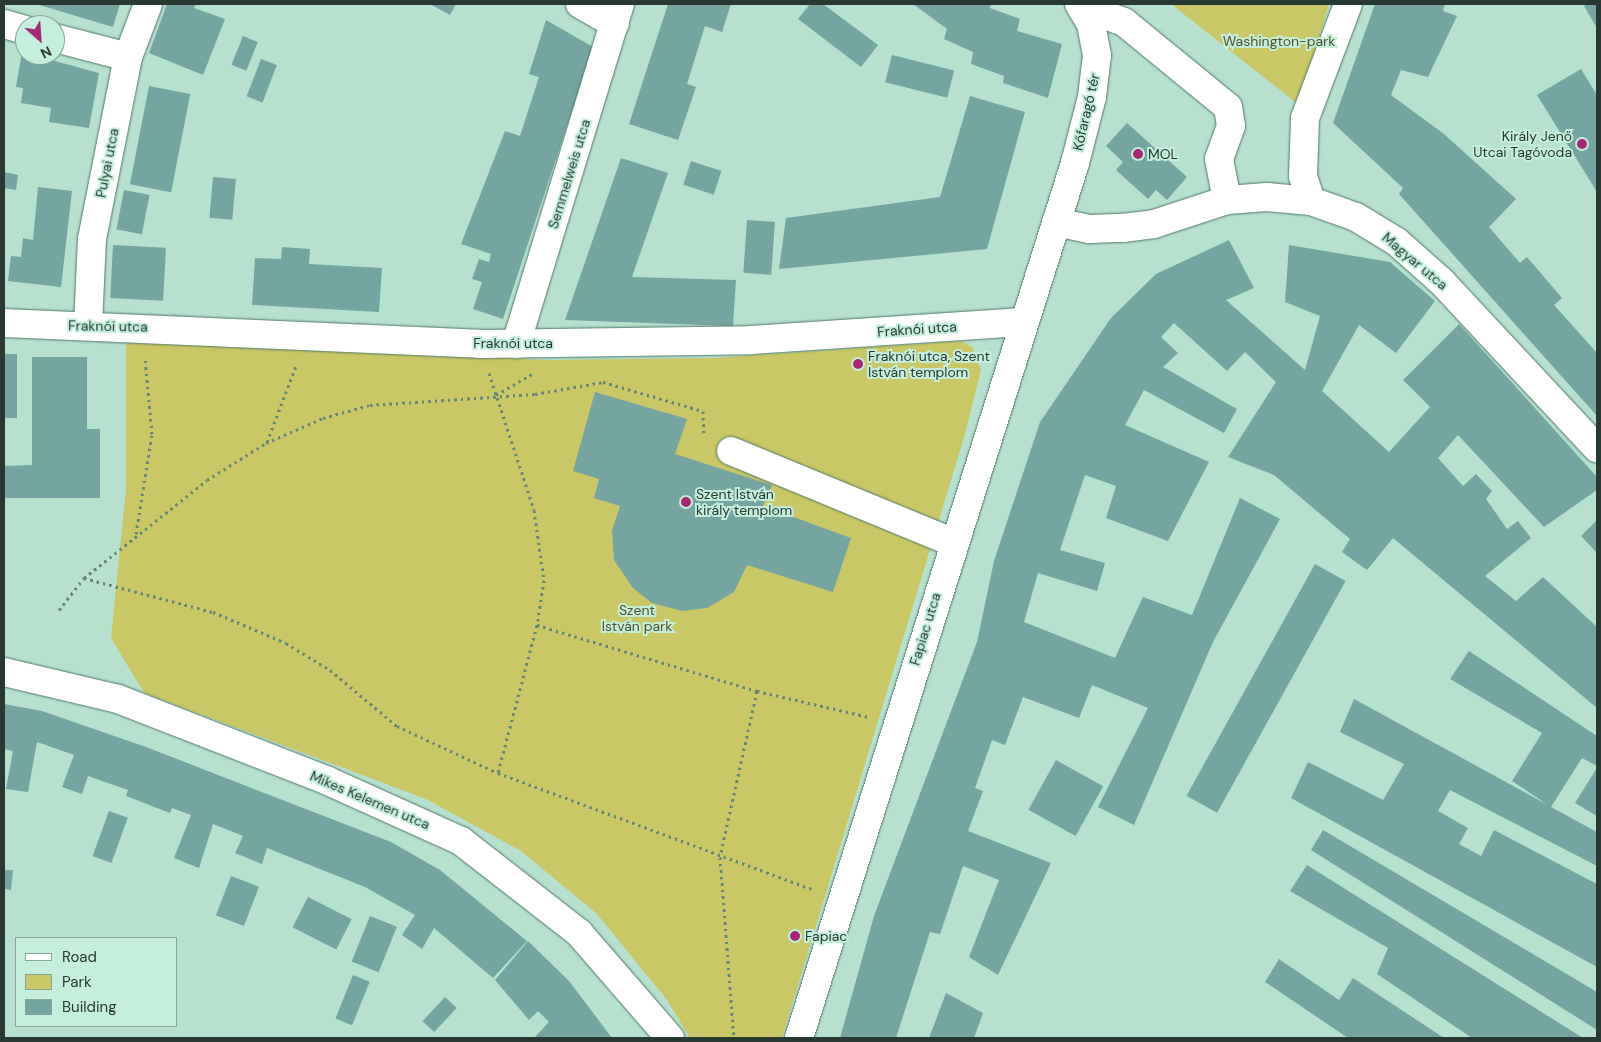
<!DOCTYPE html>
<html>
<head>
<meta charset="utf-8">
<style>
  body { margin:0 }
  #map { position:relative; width:1601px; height:1042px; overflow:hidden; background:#b6e1cf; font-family:"DM Sans",sans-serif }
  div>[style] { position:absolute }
  .green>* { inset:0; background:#c9c766 }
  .building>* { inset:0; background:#75a5a0; transform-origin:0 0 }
  .path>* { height:3px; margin-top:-1.5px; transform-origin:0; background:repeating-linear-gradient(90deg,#688579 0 2.5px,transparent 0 6.5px) }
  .roads { filter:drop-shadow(0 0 1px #4f7767) drop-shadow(0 0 1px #4f7767) }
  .minor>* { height:28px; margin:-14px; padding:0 14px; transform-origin:14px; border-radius:14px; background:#fff }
  .dots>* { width:14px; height:14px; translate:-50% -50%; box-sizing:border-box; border:2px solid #c3efdc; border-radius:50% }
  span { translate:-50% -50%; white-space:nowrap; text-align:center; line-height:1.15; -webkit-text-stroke:4px #c3efdc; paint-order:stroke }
  .park-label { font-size:14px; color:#525125 }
  .street-label { font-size:14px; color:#273932 }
  .poi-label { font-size:14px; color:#273932 }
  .right { translate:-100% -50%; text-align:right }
  .left { translate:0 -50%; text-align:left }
  .frame { position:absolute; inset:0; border:5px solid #273932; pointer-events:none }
  .legend { position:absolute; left:15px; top:937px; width:162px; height:90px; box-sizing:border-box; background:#c3efdc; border:1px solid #85a698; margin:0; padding:6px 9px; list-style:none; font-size:15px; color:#273932 }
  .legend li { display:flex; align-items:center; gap:10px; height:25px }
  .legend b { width:25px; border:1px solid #85a698 }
  .north { position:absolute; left:15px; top:15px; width:50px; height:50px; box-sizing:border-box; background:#c3efdc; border:1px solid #85a698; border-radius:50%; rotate:154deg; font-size:14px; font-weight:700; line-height:20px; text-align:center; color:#273932 }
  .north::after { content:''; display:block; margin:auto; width:18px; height:22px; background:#a72776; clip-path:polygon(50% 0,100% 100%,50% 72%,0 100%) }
</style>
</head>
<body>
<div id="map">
  <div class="green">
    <div style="clip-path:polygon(1171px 4px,1329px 4px,1299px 105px)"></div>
    <div style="clip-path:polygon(126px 339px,545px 360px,714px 358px,961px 341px,972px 347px,981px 370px,965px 434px,782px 1038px,690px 1038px,667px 1000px,597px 914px,521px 851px,426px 799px,144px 693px,111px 638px,126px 489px)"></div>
  </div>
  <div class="building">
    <div style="clip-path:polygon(36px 4px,120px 4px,113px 27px)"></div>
    <div style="clip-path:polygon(167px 4px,196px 4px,194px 8px,225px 19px,203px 75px,149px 53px)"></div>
    <div style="clip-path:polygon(430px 4px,456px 4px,450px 15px)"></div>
    <div style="clip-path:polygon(668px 4px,731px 4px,722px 32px,705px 26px,687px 84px,696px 87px,678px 140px,629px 124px)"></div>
    <div style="clip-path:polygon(810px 4px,823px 4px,878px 45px,861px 67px,798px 19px)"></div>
    <div style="clip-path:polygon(913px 4px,991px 4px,990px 8px,1020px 19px,1017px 31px,1062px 44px,1048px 98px,1003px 83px,1004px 76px,971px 64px,973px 52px,944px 39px,947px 29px)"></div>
    <div style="clip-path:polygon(1375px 4px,1445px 4px,1443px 11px,1457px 16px,1428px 77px,1401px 70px,1391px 95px,1444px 134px,1516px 199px,1489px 227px,1520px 263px,1527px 257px,1562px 298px,1554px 305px,1597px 353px,1597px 416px,1399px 194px,1403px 188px,1333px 123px)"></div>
    <div style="clip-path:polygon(1587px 4px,1597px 4px,1597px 28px,1584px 6px)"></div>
    <div style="clip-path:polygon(546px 20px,593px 47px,503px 319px,473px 309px,482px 282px,472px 279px,479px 259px,489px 262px,491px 254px,461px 244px,505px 131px,520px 136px,539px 77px,529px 74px)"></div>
    <div style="left:243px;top:36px;width:16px;height:31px;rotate:22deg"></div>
    <div style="clip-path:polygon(22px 52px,99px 73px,89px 128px,49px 122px,51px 108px,21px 103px,23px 88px,16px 87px)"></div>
    <div style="left:892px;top:55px;width:64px;height:28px;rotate:14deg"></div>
    <div style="left:261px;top:59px;width:17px;height:40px;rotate:21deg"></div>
    <div style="clip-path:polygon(1581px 69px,1597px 95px,1597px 192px,1537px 95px)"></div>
    <div style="left:149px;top:86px;width:42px;height:100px;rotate:11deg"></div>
    <div style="clip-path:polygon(970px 96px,1025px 112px,987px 249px,779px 269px,786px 218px,940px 197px)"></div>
    <div style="clip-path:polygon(1127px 123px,1187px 177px,1167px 200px,1156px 190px,1148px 199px,1116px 170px,1123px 162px,1106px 146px)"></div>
    <div style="clip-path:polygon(621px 158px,668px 173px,632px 277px,736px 280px,733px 326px,565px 320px)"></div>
    <div style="left:691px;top:161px;width:32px;height:25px;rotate:18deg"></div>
    <div style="clip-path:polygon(4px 172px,18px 175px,16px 190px,4px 188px)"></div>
    <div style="left:213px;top:177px;width:23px;height:41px;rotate:5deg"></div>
    <div style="clip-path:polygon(38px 187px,72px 191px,61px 287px,8px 281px,11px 256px,21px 257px,23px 238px,33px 240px)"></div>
    <div style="left:124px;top:190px;width:26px;height:40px;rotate:11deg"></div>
    <div style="left:747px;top:220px;width:28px;height:53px;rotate:4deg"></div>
    <div style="clip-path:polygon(1229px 240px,1254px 288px,1226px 300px,1305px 370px,1320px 316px,1285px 302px,1289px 245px,1390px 262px,1435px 301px,1396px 353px,1359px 325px,1322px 391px,1389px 452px,1430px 407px,1403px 380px,1459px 324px,1597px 477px,1597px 490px,1544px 527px,1458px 435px,1438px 458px,1463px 486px,1476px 474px,1492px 491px,1486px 499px,1507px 529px,1518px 521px,1531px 538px,1485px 576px,1516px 601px,1543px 577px,1597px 627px,1597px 708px,1393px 538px,1367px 570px,1342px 552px,1350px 539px,1274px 475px,1228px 457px,1276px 382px,1245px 352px,1227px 371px,1174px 323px,1161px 337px,1178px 353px,1163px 367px,1237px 409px,1224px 433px,1144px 390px,1125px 425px,1209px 462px,1168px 541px,1106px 518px,1116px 486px,1085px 475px,1060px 550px,1105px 563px,1097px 591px,1038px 573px,1024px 622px,1115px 658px,1143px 597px,1192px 615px,1240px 498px,1280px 519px,1213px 642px,1134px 825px,1098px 807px,1148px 708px,1092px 685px,1079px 718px,1023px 697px,1005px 745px,992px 740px,975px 788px,983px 791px,968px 831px,1051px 863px,998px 975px,969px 957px,999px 880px,963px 866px,940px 934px,930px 932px,896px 1038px,840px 1038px,874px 916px,977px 642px,994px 561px,1040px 422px,1111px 318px,1156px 274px)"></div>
    <div style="left:113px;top:245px;width:53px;height:53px;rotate:3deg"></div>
    <div style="clip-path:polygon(282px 247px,310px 249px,309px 264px,382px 268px,379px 312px,252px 305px,255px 258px,281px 259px)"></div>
    <div style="left:4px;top:354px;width:13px;height:64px"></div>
    <div style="clip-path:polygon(32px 357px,87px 357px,87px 429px,100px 429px,100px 498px,4px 498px,4px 466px,32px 465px)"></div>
    <div style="clip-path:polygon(595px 392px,687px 419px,675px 454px,772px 485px,763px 506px,851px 538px,833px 592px,747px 565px,734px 592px,707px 608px,682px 611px,652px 603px,633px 588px,614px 560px,612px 531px,620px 506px,594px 498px,599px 479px,573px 471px)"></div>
    <div style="clip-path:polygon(1597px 520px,1597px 553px,1581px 536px)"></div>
    <div style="left:1315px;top:564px;width:35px;height:265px;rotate:29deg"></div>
    <div style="clip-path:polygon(1469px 651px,1597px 736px,1597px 766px,1582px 758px,1551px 807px,1597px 832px,1597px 866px,1450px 790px,1438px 811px,1468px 828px,1459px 844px,1481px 856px,1494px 830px,1597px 884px,1597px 967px,1291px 798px,1308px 762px,1383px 800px,1404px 764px,1340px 732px,1354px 699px,1548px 805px,1512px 781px,1542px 733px,1450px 679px)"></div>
    <div style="clip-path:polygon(4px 704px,42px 711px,146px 747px,391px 842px,440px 870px,527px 941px,493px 978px,434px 928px,422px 949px,402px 935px,415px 915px,365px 887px,267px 848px,262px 864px,235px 853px,243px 836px,213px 824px,199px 868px,174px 858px,191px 815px,172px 808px,170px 813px,126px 796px,128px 790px,88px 776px,82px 794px,62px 787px,74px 755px,37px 742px,28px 792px,6px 789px,13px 751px,4px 749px)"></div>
    <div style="left:1056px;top:760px;width:54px;height:57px;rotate:29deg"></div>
    <div style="clip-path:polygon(1597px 768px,1597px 816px,1575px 803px)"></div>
    <div style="left:109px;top:811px;width:20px;height:48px;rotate:20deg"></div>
    <div style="clip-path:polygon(1323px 830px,1597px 992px,1597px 1030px,1311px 850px)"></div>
    <div style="clip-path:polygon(1307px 865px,1583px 1038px,1472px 1038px,1377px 974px,1388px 948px,1290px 891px)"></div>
    <div style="clip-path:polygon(4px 870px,13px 870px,11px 890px,4px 889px)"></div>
    <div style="left:231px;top:876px;width:30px;height:42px;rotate:21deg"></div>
    <div style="left:308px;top:897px;width:49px;height:34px;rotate:27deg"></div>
    <div style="left:370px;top:916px;width:29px;height:49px;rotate:22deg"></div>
    <div style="clip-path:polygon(528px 941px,569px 981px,612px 1038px,534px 1038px,549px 1022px,538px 1011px,529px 1020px,495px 980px)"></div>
    <div style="clip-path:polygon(1279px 959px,1339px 1000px,1353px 978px,1444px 1038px,1348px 1038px,1265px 982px)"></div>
    <div style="left:353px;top:975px;width:18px;height:47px;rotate:22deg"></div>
    <div style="clip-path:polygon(946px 993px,983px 1013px,974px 1038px,929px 1038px)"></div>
    <div style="left:445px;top:997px;width:16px;height:33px;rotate:43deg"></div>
  </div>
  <div class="path">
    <div style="left:489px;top:373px;width:144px;rotate:71.8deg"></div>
    <div style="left:534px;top:510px;width:71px;rotate:81.9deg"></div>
    <div style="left:544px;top:580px;width:46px;rotate:98.8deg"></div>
    <div style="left:537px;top:625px;width:153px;rotate:104.8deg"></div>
    <div style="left:496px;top:395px;width:42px;rotate:-30.3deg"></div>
    <div style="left:267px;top:442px;width:81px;rotate:-69.1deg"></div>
    <div style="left:136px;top:534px;width:101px;rotate:-80.9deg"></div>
    <div style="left:152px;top:434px;width:75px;rotate:-95.3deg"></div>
    <div style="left:84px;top:578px;width:133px;rotate:14.8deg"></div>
    <div style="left:213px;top:612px;width:79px;rotate:23deg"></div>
    <div style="left:286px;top:643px;width:52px;rotate:31.5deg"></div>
    <div style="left:330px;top:670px;width:87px;rotate:39.9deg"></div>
    <div style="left:397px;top:726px;width:111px;rotate:25deg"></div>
    <div style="left:498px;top:773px;width:338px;rotate:20.3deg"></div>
    <div style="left:59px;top:610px;width:41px;rotate:-52deg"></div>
    <div style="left:84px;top:578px;width:157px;rotate:-38.5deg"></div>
    <div style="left:207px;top:480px;width:70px;rotate:-32.1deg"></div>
    <div style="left:266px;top:443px;width:62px;rotate:-23.7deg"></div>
    <div style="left:323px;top:418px;width:49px;rotate:-15.5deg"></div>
    <div style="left:370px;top:405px;width:165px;rotate:-3.8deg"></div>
    <div style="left:535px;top:394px;width:69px;rotate:-10deg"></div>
    <div style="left:603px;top:382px;width:104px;rotate:16.2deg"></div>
    <div style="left:703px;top:411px;width:24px;rotate:88deg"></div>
    <div style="left:537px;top:625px;width:230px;rotate:16.7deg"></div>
    <div style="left:757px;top:691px;width:170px;rotate:102.6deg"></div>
    <div style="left:720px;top:857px;width:182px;rotate:85.6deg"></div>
    <div style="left:757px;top:691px;width:115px;rotate:13.1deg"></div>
  </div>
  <div class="roads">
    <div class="minor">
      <div style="left:580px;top:4px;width:40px;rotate:29.7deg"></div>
      <div style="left:1081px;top:6px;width:46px;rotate:20.4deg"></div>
      <div style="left:1124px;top:22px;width:134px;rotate:39.3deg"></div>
      <div style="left:1228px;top:107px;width:19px;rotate:81deg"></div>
      <div style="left:1231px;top:126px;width:35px;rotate:110deg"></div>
      <div style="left:1219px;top:159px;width:42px;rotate:79deg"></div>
      <div style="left:4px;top:24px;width:22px;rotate:16deg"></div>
      <div style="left:55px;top:38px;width:75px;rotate:14.6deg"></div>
      <div style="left:1311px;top:201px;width:26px;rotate:-108deg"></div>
      <div style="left:1303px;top:176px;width:58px;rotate:-88deg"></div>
      <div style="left:1305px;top:118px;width:122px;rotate:-69.3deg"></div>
      <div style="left:1056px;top:222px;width:35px;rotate:12deg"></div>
      <div style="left:1090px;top:229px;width:33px;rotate:-2deg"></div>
      <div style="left:1123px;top:228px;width:31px;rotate:-7deg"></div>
      <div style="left:1154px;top:224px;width:77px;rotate:-18.2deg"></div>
      <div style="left:1227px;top:200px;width:40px;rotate:-4.3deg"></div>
      <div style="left:1267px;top:197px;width:44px;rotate:5.2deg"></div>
      <div style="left:1311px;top:201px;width:48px;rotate:19.6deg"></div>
      <div style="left:1356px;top:217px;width:48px;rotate:31.4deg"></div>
      <div style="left:1397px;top:242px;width:59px;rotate:41.6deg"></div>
      <div style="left:1441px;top:281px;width:229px;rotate:47deg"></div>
      <div style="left:4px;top:323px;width:476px;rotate:2.5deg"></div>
      <div style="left:480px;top:344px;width:271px;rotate:-0.8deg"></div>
      <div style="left:751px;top:340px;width:272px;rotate:-3.8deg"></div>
      <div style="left:88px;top:326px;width:87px;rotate:-87.4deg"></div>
      <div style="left:92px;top:239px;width:186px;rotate:-78.8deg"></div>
      <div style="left:128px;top:57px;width:57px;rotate:-69.3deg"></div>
      <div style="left:516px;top:344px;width:356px;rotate:-73deg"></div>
      <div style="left:731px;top:451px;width:239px;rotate:22.4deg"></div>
      <div style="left:4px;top:672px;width:117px;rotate:13.3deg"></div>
      <div style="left:118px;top:699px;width:225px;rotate:21.3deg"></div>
      <div style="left:328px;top:781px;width:146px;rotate:24.3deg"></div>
      <div style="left:461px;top:841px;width:150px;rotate:37.9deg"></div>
      <div style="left:579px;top:933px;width:139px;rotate:49.1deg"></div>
      <div style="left:799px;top:1038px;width:917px;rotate:-72.49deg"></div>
      <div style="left:1075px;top:163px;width:68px;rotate:-75.6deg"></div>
      <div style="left:1092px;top:97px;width:42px;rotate:-83.2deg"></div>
      <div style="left:1097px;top:55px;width:32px;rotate:-101deg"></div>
      <div style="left:1091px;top:24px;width:23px;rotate:-121deg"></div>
    </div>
  </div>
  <div class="dots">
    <div style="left:1582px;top:144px;background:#a72776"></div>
    <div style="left:1138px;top:154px;background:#a72776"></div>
    <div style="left:858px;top:364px;background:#a72776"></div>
    <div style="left:686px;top:502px;background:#a72776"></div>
    <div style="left:795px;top:936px;background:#a72776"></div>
  </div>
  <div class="park-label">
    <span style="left:1279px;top:41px">Washington-park</span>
    <span style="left:637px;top:618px">Szent<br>István park</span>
  </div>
  <div class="street-label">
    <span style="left:1086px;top:112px;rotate:-77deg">Kőfaragó tér</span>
    <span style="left:107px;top:163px;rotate:-79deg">Pulyai utca</span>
    <span style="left:569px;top:174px;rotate:-73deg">Semmelweis utca</span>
    <span style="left:1415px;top:261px;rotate:40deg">Magyar utca</span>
    <span style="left:108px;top:326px;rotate:1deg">Fraknói utca</span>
    <span style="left:917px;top:329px;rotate:-4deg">Fraknói utca</span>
    <span style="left:513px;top:343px">Fraknói utca</span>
    <span style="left:925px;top:629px;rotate:-73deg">Fapiac utca</span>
    <span style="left:370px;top:800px;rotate:23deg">Mikes Kelemen utca</span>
  </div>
  <div class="poi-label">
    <span class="right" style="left:1572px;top:144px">Király Jenő<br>Utcai Tagóvoda</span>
    <span class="left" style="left:1148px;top:154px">MOL</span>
    <span class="left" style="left:868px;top:364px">Fraknói utca, Szent<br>István templom</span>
    <span class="left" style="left:696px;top:502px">Szent István<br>király templom</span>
    <span class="left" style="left:805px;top:936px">Fapiac</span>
  </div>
  <div class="frame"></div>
  <ul class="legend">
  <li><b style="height:6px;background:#fff"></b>Road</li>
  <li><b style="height:14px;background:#c9c766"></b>Park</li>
  <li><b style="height:14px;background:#75a5a0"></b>Building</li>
  </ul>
  <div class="north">N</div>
</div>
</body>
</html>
